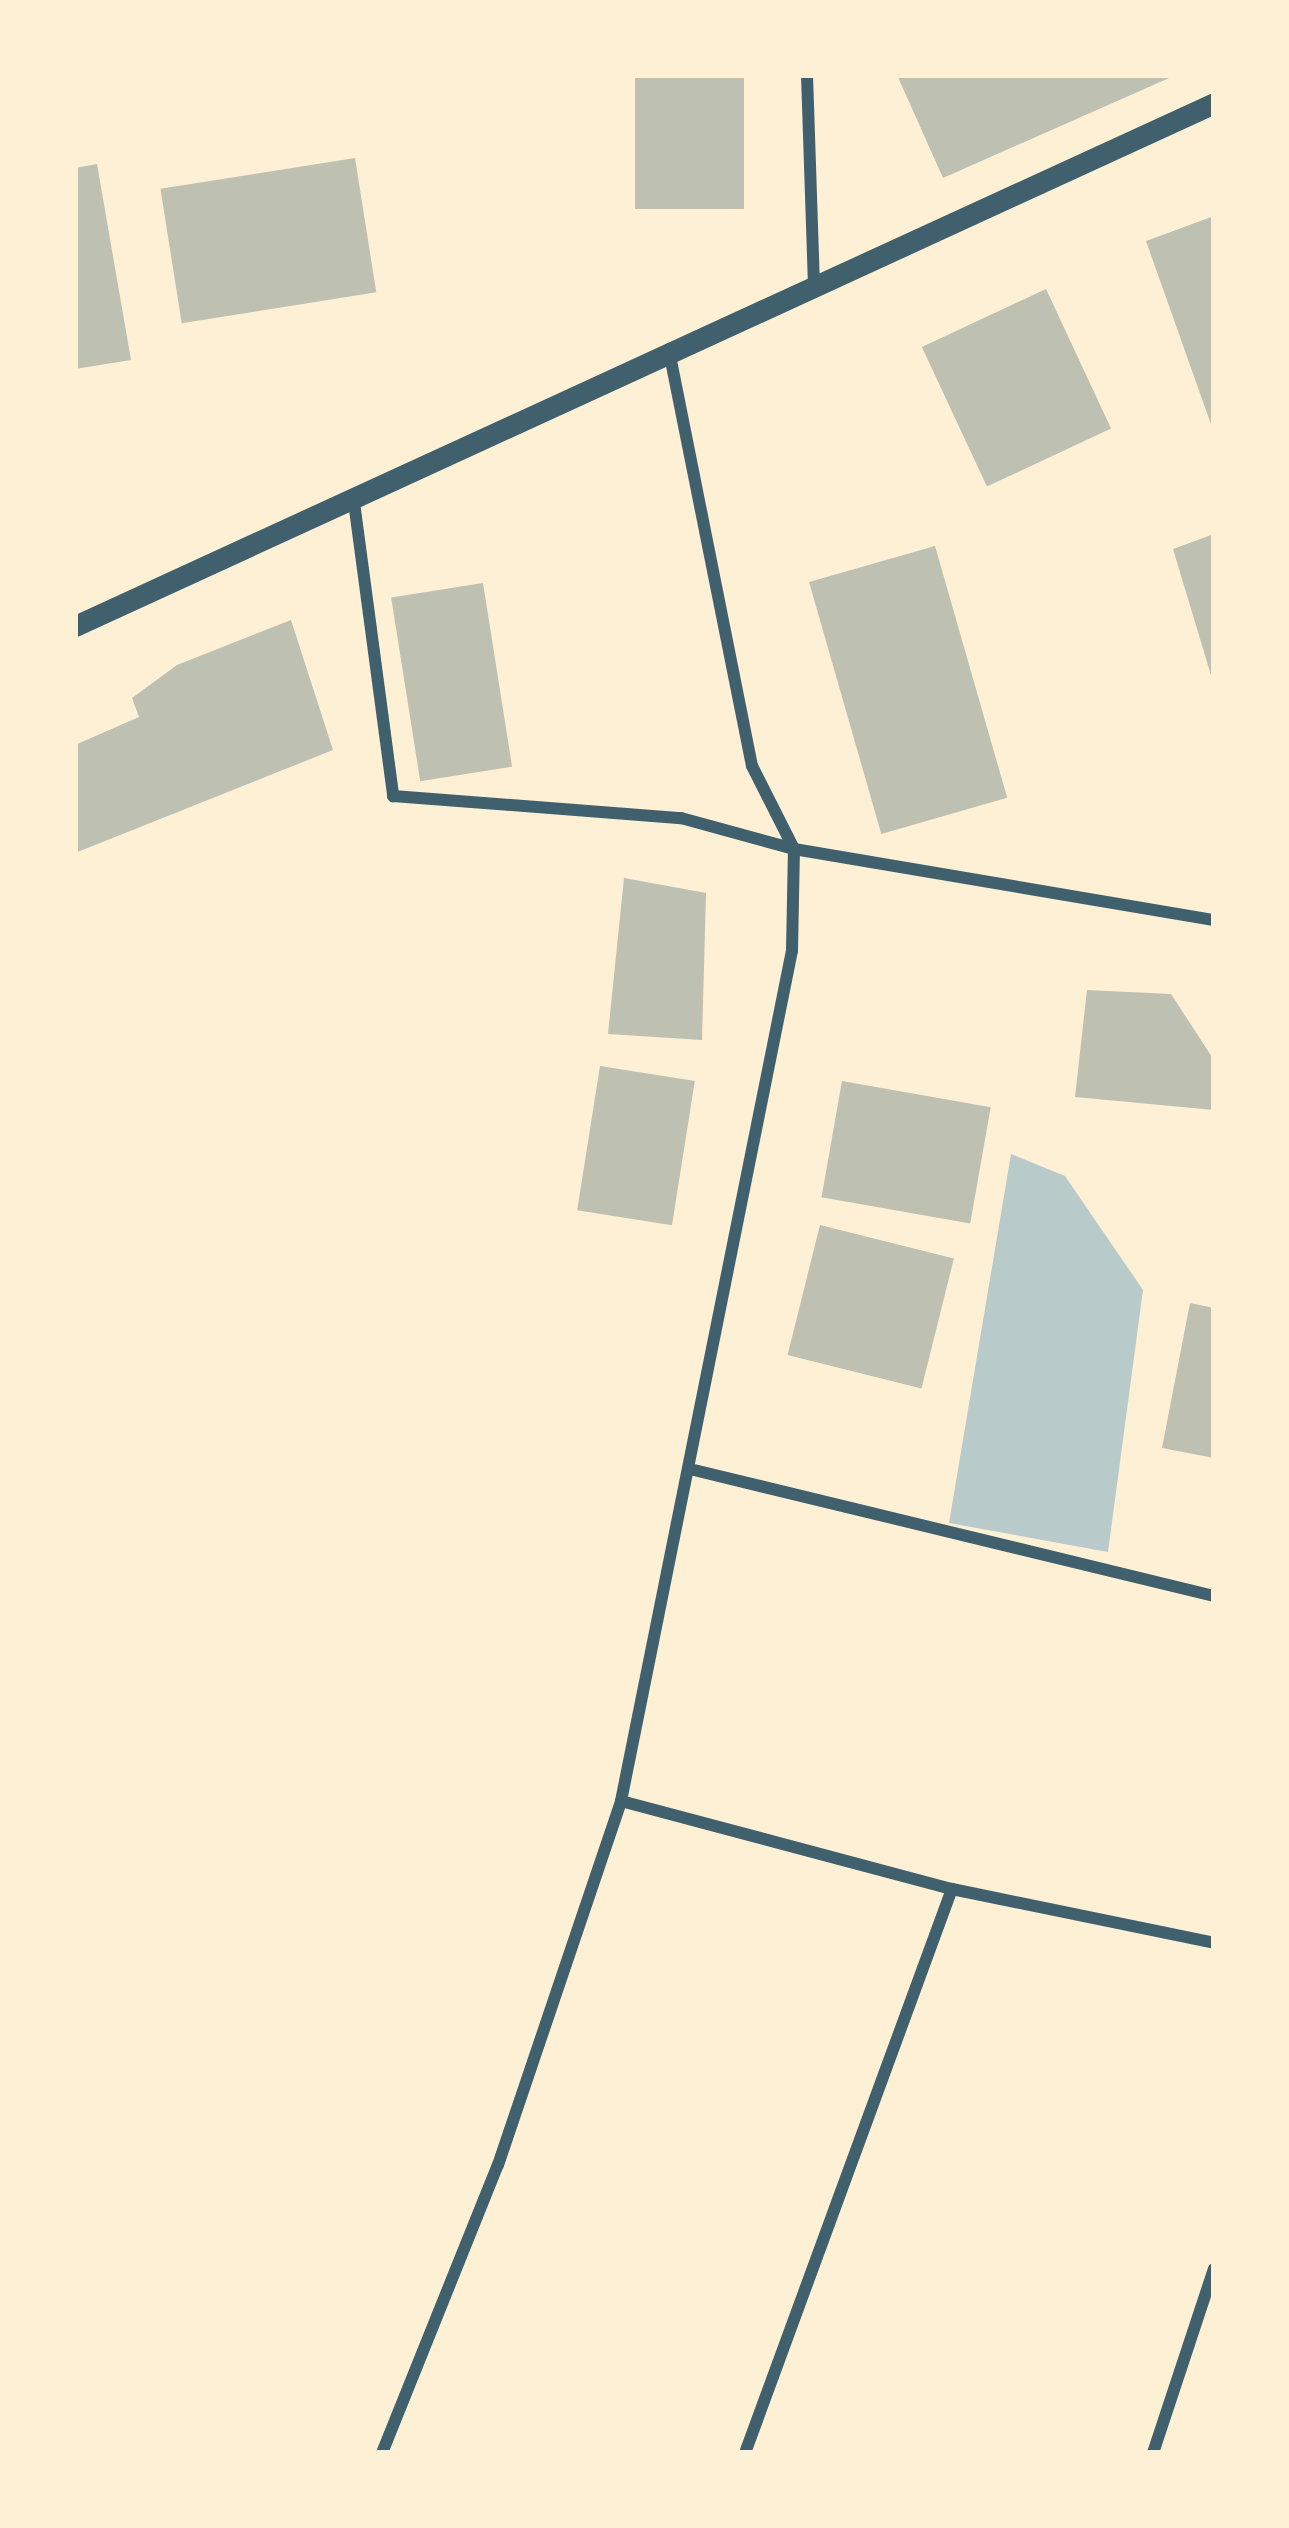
<!DOCTYPE html>
<html>
<head>
<meta charset="utf-8">
<style>
  body { margin:0 }
  #map { position:relative; width:1289px; height:2528px; overflow:hidden; background:#fdf0d5; font-family:"Noto Sans",sans-serif }
  div>[style] { position:absolute }
  .green>* { inset:0; background:#b9caca }
  .building>* { inset:0; background:#bec0b2; transform-origin:0 0 }
  .minor>* { height:12px; margin:-6px; padding:0 6px; transform-origin:6px; border-radius:6px; background:#3f606c }
  .tertiary>* { height:21px; margin:-10.5px; padding:0 10.5px; transform-origin:10.5px; border-radius:10.5px; background:#3f606c }
  span { translate:-50% -50%; white-space:nowrap; text-align:center; line-height:1.15; -webkit-text-stroke:9px #fdf0d5; paint-order:stroke }
  .frame { position:absolute; inset:0; border:78px solid #fdf0d5; pointer-events:none }
</style>
</head>
<body>
<div id="map">
  <div class="green">
    <div style="clip-path:polygon(1011px 1154px,1065px 1176px,1143px 1290px,1108px 1552px,949px 1523px)"></div>
  </div>
  <div class="building">
    <div style="left:635px;top:75px;width:109px;height:134px"></div>
    <div style="clip-path:polygon(897px 75px,1176px 75px,943px 178px)"></div>
    <div style="left:355px;top:158px;width:136px;height:197px;rotate:81deg"></div>
    <div style="clip-path:polygon(97px 164px,131px 360px,75px 369px,75px 168px)"></div>
    <div style="clip-path:polygon(1214px 216px,1214px 430px,1213px 430px,1146px 241px)"></div>
    <div style="left:1046px;top:289px;width:154px;height:137px;rotate:65deg"></div>
    <div style="clip-path:polygon(1214px 534px,1214px 682px,1213px 682px,1173px 549px)"></div>
    <div style="left:935px;top:546px;width:262px;height:131px;rotate:74deg"></div>
    <div style="left:483px;top:583px;width:186px;height:93px;rotate:81deg"></div>
    <div style="clip-path:polygon(291px 620px,333px 750px,75px 853px,75px 745px,139px 717px,132px 698px,177px 665px)"></div>
    <div style="clip-path:polygon(624px 878px,706px 893px,702px 1040px,608px 1034px)"></div>
    <div style="clip-path:polygon(1087px 990px,1171px 994px,1214px 1060px,1214px 1110px,1075px 1097px)"></div>
    <div style="left:600px;top:1066px;width:96px;height:146px;rotate:9deg"></div>
    <div style="left:842px;top:1081px;width:151px;height:118px;rotate:10deg"></div>
    <div style="left:820px;top:1225px;width:138px;height:134px;rotate:14deg"></div>
    <div style="clip-path:polygon(1190px 1303px,1214px 1308px,1214px 1458px,1162px 1448px)"></div>
  </div>
  <div class="minor">
    <div style="left:807px;top:75px;width:206px;rotate:88.1deg"></div>
    <div style="left:354px;top:502px;width:297px;rotate:82.4deg"></div>
    <div style="left:393px;top:796px;width:289px;rotate:4.4deg"></div>
    <div style="left:681px;top:818px;width:117px;rotate:15.3deg"></div>
    <div style="left:794px;top:849px;width:426px;rotate:9.6deg"></div>
    <div style="left:694px;top:1470px;width:535px;rotate:13.62deg"></div>
    <div style="left:621px;top:1801px;width:342px;rotate:14.9deg"></div>
    <div style="left:952px;top:1889px;width:268px;rotate:11.6deg"></div>
    <div style="left:382px;top:2453px;width:310px;rotate:-68.1deg"></div>
    <div style="left:498px;top:2165px;width:384px;rotate:-71.3deg"></div>
    <div style="left:621px;top:1801px;width:867px;rotate:-78.63deg"></div>
    <div style="left:792px;top:951px;width:102px;rotate:-88.9deg"></div>
    <div style="left:794px;top:849px;width:93px;rotate:-116.8deg"></div>
    <div style="left:752px;top:766px;width:425px;rotate:-101.3deg"></div>
    <div style="left:745px;top:2453px;width:601px;rotate:-69.85deg"></div>
    <div style="left:1153px;top:2453px;width:194px;rotate:-71.7deg"></div>
  </div>
  <div class="tertiary">
    <div style="left:75px;top:626px;width:1253px;rotate:-24.66deg"></div>
  </div>
  <div class="frame"></div>
</div>
</body>
</html>
